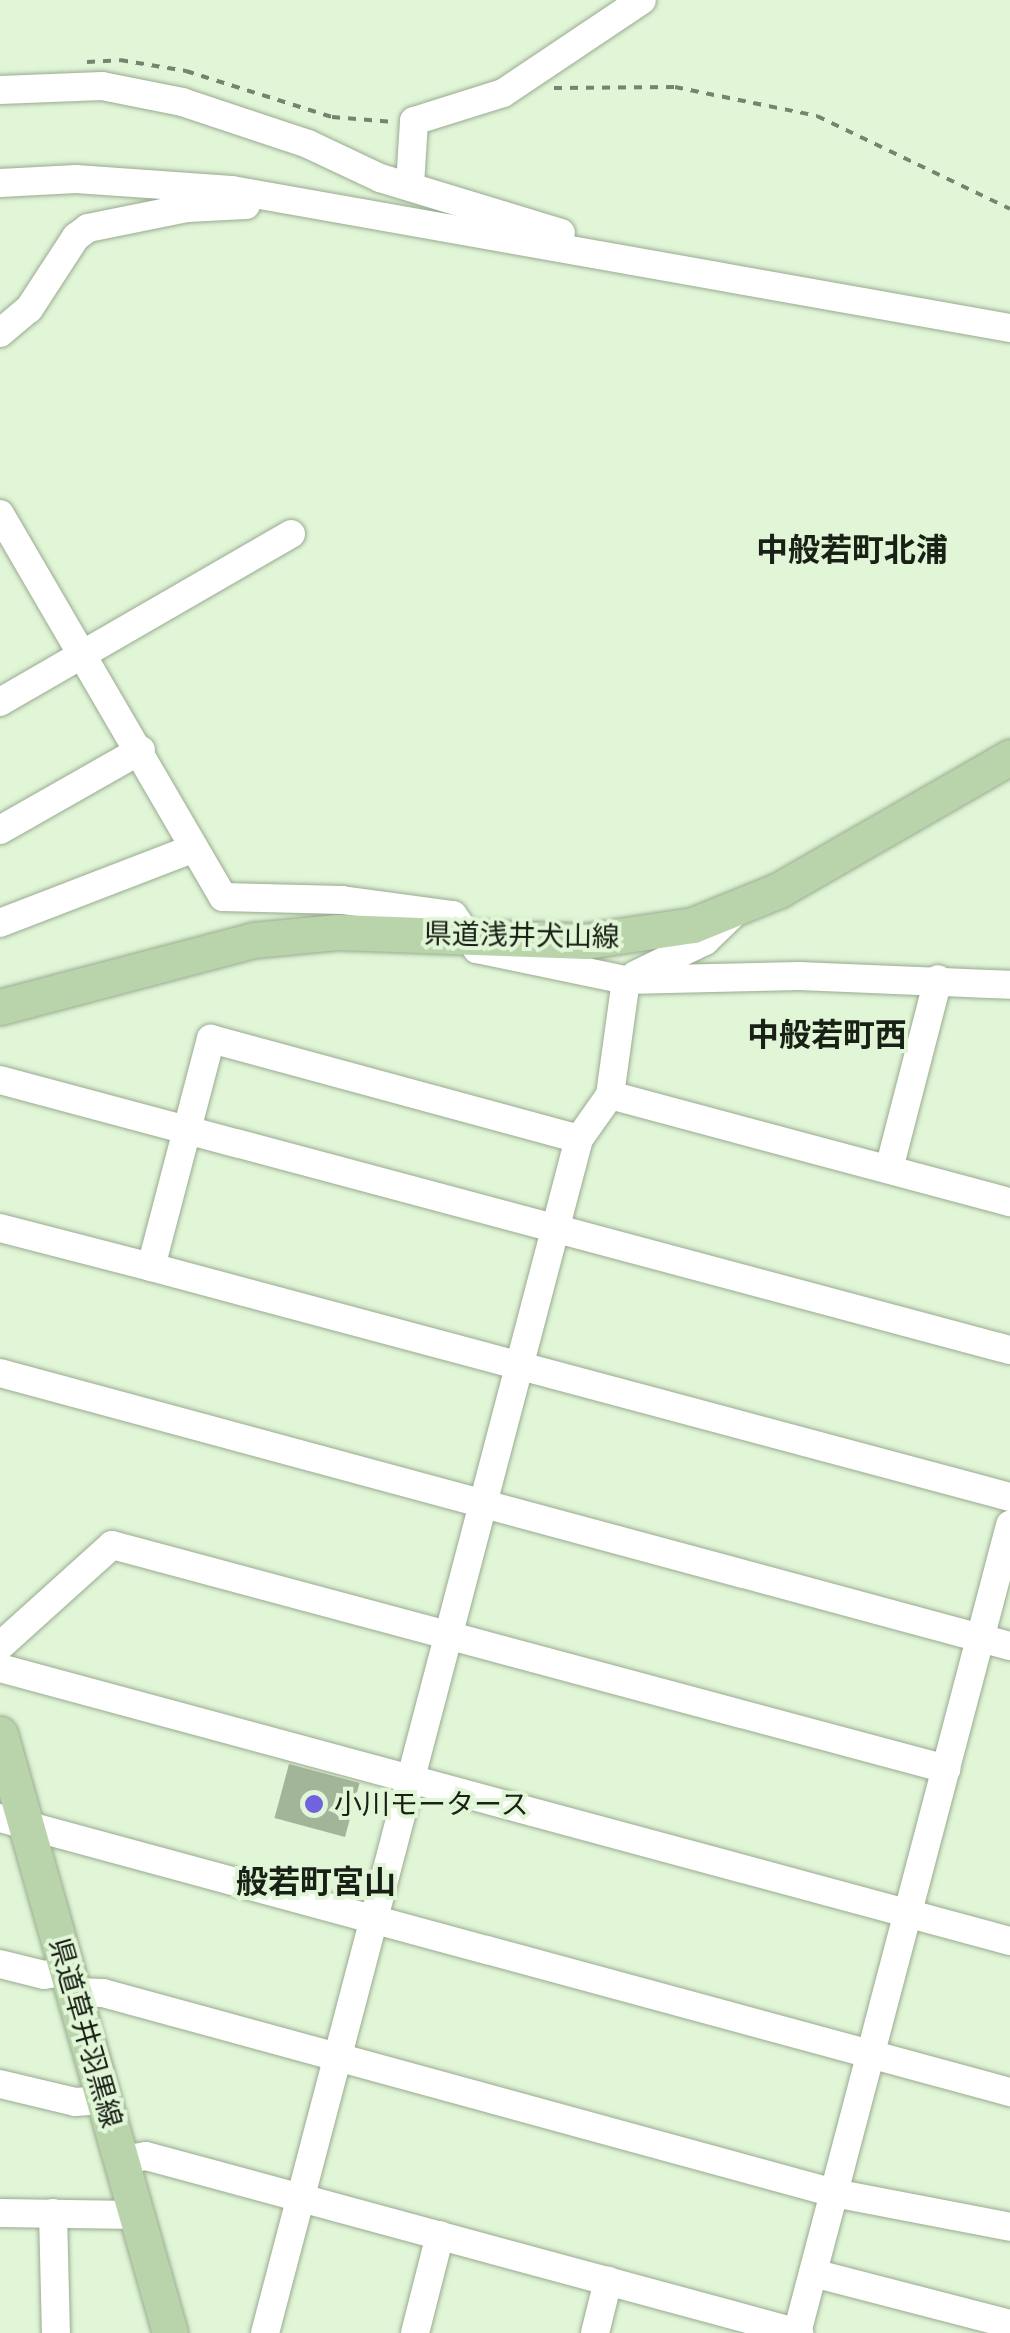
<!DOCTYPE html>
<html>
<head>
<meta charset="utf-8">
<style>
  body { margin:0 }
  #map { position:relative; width:1010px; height:2333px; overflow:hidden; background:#e1f5d7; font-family:Quicksand,"Noto Sans JP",sans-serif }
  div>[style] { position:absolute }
  .building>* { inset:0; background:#a3b599; transform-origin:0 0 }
  .path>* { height:4px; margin-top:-2px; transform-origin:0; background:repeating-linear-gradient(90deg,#76836f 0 8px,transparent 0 16px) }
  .roads { filter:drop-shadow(0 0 2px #99ab90) drop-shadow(0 0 2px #99ab90) }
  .minor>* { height:28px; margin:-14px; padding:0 14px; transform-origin:14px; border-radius:14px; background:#fff }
  .major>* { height:35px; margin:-17.5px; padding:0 17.5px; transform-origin:17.5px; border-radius:17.5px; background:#b9d3aa }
  .dots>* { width:28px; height:28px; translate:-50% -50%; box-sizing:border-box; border:5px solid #e1f5d7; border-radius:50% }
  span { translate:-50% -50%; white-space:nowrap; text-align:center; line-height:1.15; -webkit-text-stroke:8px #e1f5d7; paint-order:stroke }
  .street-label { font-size:28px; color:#192015 }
  .poi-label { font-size:28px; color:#192015 }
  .left { translate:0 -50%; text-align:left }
  .quarter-label { font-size:32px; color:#192015; font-weight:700 }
</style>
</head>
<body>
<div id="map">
  <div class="building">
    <div style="left:289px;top:1764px;width:73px;height:56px;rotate:15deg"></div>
  </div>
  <div class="path">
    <div style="left:87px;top:62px;width:33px;rotate:-3deg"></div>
    <div style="left:120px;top:60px;width:67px;rotate:9.5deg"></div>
    <div style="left:186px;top:71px;width:153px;rotate:17.5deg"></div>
    <div style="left:332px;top:117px;width:62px;rotate:4.6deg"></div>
    <div style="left:554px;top:88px;width:121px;rotate:-0.5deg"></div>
    <div style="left:675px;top:87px;width:145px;rotate:11.5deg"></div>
    <div style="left:817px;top:116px;width:214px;rotate:25.7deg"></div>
  </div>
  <div class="roads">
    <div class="minor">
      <div style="left:0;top:90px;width:102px;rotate:-2.2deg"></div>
      <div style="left:102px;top:86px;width:82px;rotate:11.3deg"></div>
      <div style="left:182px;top:102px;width:133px;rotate:18.4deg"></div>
      <div style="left:308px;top:144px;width:80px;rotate:25.3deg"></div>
      <div style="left:380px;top:178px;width:189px;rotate:16.9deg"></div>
      <div style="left:0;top:183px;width:76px;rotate:-3deg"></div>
      <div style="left:76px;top:179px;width:156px;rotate:4deg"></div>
      <div style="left:232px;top:190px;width:790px;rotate:10.06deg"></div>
      <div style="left:410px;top:185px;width:64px;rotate:-86.4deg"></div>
      <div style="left:414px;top:121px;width:93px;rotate:-17.5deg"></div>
      <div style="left:503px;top:93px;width:167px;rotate:-33.8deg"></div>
      <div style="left:0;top:333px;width:38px;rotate:-40deg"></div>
      <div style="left:29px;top:309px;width:86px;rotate:-56.9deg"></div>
      <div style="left:76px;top:237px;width:15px;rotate:-37deg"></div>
      <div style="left:88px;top:228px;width:101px;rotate:-11.4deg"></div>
      <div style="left:187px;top:208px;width:59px;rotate:-2.9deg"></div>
      <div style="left:0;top:514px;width:443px;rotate:59.8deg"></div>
      <div style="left:223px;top:897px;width:119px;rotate:1.4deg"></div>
      <div style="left:342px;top:900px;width:112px;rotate:7.7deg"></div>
      <div style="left:453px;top:915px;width:42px;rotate:54.8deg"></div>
      <div style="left:477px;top:949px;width:152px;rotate:11.8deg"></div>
      <div style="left:626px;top:980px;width:173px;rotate:-1.3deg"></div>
      <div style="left:799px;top:976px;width:211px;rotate:2.4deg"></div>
      <div style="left:0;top:702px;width:336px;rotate:-30deg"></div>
      <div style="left:0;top:830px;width:162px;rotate:-29.6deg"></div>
      <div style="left:0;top:923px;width:208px;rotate:-21.1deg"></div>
      <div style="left:635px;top:975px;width:78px;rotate:-25.9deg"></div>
      <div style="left:705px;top:941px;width:39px;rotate:-44deg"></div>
      <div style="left:0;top:1080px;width:1045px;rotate:14.97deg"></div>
      <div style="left:610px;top:1095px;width:414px;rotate:15deg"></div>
      <div style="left:889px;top:1169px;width:196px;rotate:-75.5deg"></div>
      <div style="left:0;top:1228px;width:156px;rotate:14.5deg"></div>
      <div style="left:151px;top:1267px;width:236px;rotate:-75.3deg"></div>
      <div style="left:211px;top:1039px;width:381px;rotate:15.2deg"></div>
      <div style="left:151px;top:1267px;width:889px;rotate:14.99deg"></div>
      <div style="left:0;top:1373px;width:1046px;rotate:15.13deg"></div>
      <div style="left:0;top:1646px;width:151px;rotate:-42deg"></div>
      <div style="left:112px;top:1545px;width:864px;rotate:15.03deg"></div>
      <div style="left:0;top:1668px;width:1046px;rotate:15.13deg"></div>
      <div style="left:0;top:1818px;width:1047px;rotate:15.18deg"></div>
      <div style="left:0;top:1964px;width:45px;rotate:14deg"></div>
      <div style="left:44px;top:1975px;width:25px;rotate:-9deg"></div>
      <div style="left:75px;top:1992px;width:28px;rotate:2deg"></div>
      <div style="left:103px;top:1993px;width:758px;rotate:15.3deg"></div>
      <div style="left:834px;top:2193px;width:179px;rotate:10.9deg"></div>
      <div style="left:0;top:2084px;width:77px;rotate:13.5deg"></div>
      <div style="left:75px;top:2102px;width:31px;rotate:-4deg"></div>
      <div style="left:121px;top:2160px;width:25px;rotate:-9deg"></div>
      <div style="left:146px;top:2156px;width:677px;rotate:15.17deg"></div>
      <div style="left:0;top:2213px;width:136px;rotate:0.8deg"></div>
      <div style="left:53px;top:2213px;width:120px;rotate:88.6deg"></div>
      <div style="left:813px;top:2273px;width:203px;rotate:14.5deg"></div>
      <div style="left:265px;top:2333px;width:1235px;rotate:-75.27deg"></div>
      <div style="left:579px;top:1139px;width:54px;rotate:-54.8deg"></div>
      <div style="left:610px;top:1095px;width:116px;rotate:-82.1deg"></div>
      <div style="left:415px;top:2333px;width:101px;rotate:-75.7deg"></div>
      <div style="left:595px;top:2333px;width:54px;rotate:-76deg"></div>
      <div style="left:797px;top:2333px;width:836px;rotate:-75.23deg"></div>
    </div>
    <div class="major">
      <div style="left:0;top:1007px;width:262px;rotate:-14.8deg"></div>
      <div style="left:253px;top:940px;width:85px;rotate:-5.4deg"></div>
      <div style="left:338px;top:932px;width:248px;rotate:2.1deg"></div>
      <div style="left:586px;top:941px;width:108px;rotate:-8.5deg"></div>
      <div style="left:693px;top:925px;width:93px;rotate:-22.1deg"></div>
      <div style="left:779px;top:890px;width:267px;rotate:-29.9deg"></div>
      <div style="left:0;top:1734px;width:623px;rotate:74.16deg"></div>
    </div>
  </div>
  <div class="dots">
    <div style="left:314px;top:1804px;background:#7163dd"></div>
  </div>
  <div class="street-label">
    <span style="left:522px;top:935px;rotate:1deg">県道浅井犬山線</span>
    <span style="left:86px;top:2033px;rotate:74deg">県道草井羽黒線</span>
  </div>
  <div class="poi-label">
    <span class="left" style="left:334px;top:1804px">小川モータース</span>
  </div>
  <div class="quarter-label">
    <span style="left:852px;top:549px">中般若町北浦</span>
    <span style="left:827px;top:1034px">中般若町西</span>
    <span style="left:316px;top:1881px">般若町宮山</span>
  </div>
</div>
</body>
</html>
